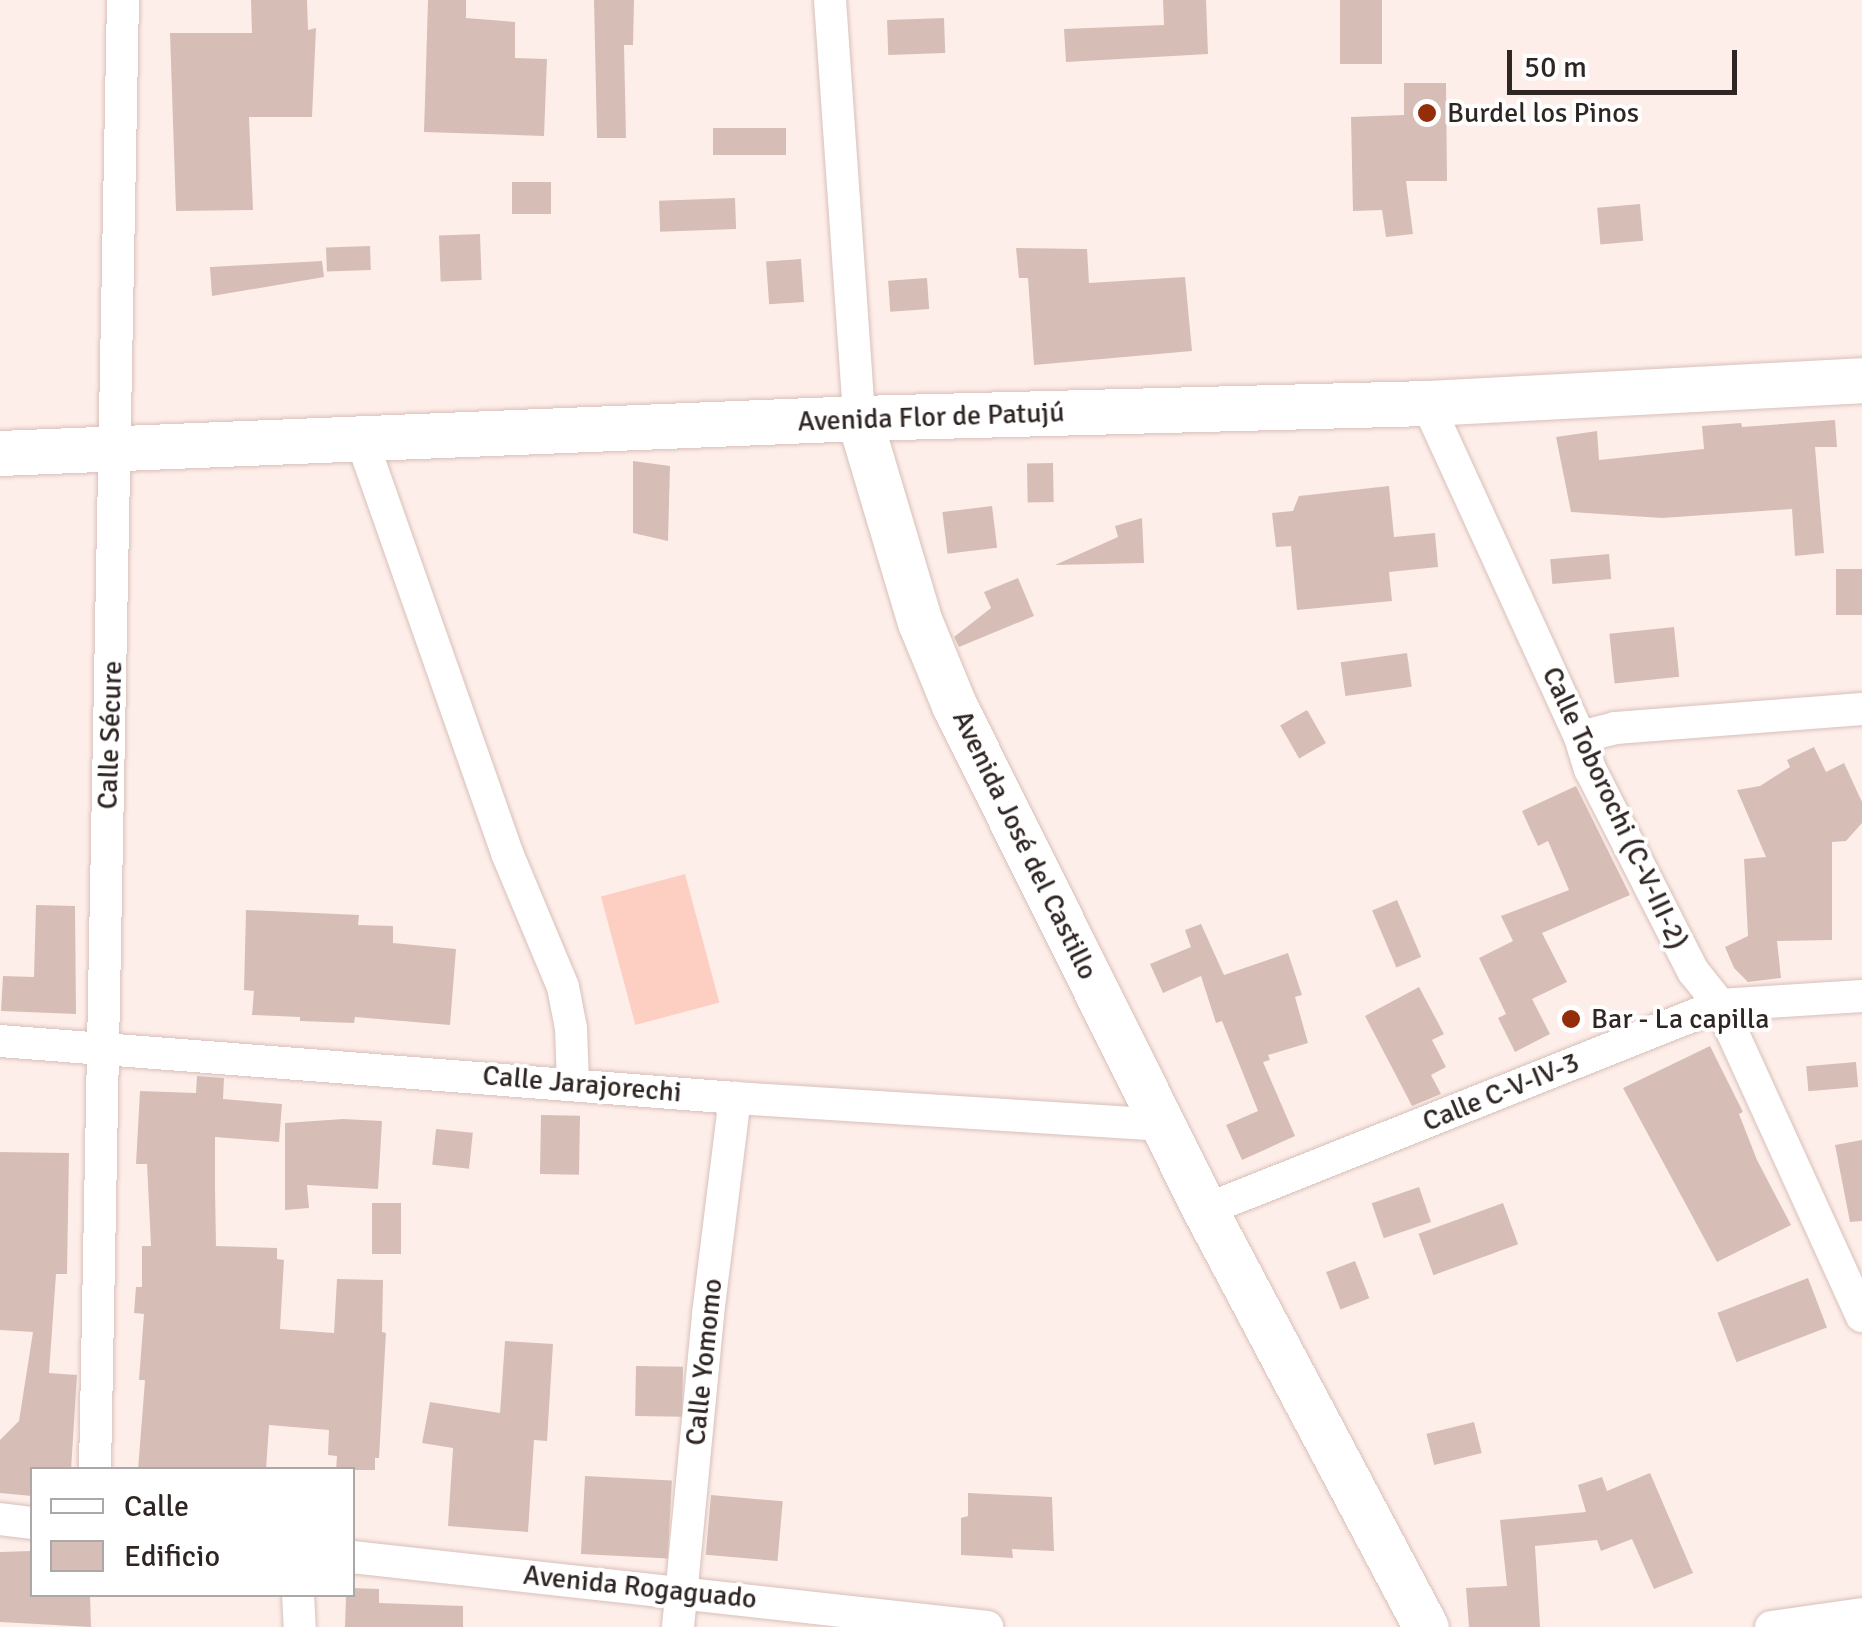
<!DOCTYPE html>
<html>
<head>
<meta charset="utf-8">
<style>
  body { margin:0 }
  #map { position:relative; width:1862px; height:1627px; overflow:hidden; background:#feeeea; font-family:Signika,sans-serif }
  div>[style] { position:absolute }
  .green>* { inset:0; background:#fdcfc2; transform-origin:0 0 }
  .building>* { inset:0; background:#d6beb7; transform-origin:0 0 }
  .roads { filter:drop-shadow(0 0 2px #d8c0b9) drop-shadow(0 0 2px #d8c0b9) }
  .street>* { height:32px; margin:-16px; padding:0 16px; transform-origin:16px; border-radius:16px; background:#fff }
  .secondary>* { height:45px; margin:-22.5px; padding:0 22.5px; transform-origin:22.5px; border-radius:22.5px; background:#fff }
  .dots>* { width:28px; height:28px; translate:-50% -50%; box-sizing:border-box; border:5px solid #fff; border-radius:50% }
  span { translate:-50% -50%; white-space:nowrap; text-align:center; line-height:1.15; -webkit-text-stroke:8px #fff; paint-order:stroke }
  .poi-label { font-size:28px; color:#2f2623 }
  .left { translate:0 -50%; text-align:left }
  .street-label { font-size:28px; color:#2f2623 }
  .legend { position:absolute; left:30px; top:1467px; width:325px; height:130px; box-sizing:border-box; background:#fff; border:2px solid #aca8a7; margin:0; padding:12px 18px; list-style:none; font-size:30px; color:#2f2623 }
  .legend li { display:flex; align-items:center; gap:20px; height:50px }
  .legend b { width:50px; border:2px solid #aca8a7 }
  .scale { position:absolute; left:1507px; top:50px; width:230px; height:45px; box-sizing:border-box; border:5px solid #2f2623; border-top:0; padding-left:12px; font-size:30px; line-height:35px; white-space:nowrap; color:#2f2623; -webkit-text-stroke:8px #fff; paint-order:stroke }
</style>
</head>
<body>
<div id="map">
  <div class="green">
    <div style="left:685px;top:874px;width:133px;height:87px;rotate:75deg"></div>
  </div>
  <div class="building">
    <div style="clip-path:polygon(251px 0,307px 0,308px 30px,316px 28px,312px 117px,249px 117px,253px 210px,176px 211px,170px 33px,252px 33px)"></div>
    <div style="clip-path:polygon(428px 0,466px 0,466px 18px,515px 22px,515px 58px,547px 59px,544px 136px,424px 132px)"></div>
    <div style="clip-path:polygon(594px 0,634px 0,633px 45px,624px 45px,626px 138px,597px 138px)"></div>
    <div style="clip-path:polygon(1163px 0,1206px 0,1208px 54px,1066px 62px,1064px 29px,1164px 25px)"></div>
    <div style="left:1340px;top:0;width:42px;height:64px"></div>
    <div style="left:944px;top:18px;width:35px;height:57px;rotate:88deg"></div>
    <div style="clip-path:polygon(1404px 83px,1446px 83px,1447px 181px,1406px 181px,1413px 234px,1386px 237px,1382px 210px,1353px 211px,1351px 117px,1404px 115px)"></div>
    <div style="left:786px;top:128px;width:27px;height:73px;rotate:90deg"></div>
    <div style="left:512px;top:182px;width:39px;height:32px"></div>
    <div style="left:735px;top:198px;width:31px;height:76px;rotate:88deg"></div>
    <div style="left:1640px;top:204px;width:37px;height:43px;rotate:85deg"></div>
    <div style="left:480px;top:234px;width:46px;height:41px;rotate:88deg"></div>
    <div style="left:370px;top:246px;width:24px;height:44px;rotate:88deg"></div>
    <div style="clip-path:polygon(1016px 248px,1087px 249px,1089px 283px,1185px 277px,1192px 351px,1034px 365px,1028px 278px,1019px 278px)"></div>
    <div style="left:801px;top:259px;width:43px;height:35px;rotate:86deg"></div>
    <div style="clip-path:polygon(322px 261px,324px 277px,212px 296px,210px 267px)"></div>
    <div style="left:927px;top:278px;width:31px;height:39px;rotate:86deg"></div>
    <div style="clip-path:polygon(1835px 420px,1837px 447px,1815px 447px,1824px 553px,1795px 556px,1792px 509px,1662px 518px,1571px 512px,1556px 437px,1597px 431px,1599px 460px,1704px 449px,1702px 426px,1741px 423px,1742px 427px)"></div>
    <div style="clip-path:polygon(633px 461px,670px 466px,668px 541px,633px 533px)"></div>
    <div style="left:1053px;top:463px;width:39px;height:26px;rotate:89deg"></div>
    <div style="clip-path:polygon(1389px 486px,1394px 537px,1435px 533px,1438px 567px,1389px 572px,1392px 601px,1297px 610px,1291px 546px,1276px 547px,1272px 513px,1293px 511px,1299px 496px)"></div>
    <div style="left:992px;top:506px;width:42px;height:50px;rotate:83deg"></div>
    <div style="clip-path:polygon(1142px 518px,1144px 563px,1055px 565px,1118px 537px,1115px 526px)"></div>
    <div style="left:1609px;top:554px;width:25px;height:59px;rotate:85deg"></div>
    <div style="left:1862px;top:569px;width:46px;height:26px;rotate:90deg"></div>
    <div style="clip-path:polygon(1018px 578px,1034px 616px,959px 647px,954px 637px,991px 608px,984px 592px)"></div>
    <div style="left:1674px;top:627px;width:50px;height:65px;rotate:84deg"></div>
    <div style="left:1407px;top:653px;width:34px;height:67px;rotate:82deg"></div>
    <div style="left:1307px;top:710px;width:38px;height:31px;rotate:60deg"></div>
    <div style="clip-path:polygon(1814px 747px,1826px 772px,1844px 763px,1862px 802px,1862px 823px,1846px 841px,1832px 842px,1832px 940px,1777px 941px,1781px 978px,1748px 982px,1734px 968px,1725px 947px,1748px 936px,1744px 859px,1766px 857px,1737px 790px,1760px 786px,1790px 767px,1787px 760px)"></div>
    <div style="clip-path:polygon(1576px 786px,1630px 895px,1542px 933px,1567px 982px,1532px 999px,1550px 1034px,1515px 1052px,1498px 1018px,1506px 1014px,1479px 958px,1513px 941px,1501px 916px,1569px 890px,1548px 841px,1538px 846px,1522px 811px)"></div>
    <div style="left:1397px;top:900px;width:62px;height:27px;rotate:67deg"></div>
    <div style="clip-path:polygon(36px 905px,75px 906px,76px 1014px,1px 1011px,3px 976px,34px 977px)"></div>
    <div style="clip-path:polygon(246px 910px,359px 915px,358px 925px,393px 926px,393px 943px,456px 949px,450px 1025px,355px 1017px,354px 1023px,300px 1021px,300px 1017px,252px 1015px,254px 991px,244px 990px)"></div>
    <div style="clip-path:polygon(1201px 924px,1224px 975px,1288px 953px,1302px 995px,1295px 997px,1308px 1043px,1268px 1055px,1270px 1060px,1263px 1062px,1295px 1136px,1242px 1160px,1226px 1125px,1258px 1111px,1222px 1021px,1216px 1023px,1201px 976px,1163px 993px,1150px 964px,1191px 947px,1185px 930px)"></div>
    <div style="clip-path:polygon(1419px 987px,1444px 1034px,1432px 1040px,1446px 1067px,1431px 1075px,1441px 1094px,1412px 1106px,1365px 1016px)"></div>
    <div style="clip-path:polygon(1710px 1046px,1743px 1112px,1739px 1114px,1757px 1160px,1791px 1225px,1717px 1262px,1623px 1088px)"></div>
    <div style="left:1856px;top:1062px;width:25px;height:50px;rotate:85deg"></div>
    <div style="clip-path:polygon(197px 1076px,224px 1078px,223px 1099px,282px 1104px,279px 1142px,215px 1137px,215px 1187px,216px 1246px,277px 1248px,277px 1259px,284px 1260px,280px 1329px,334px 1333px,337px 1279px,383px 1280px,382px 1332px,386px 1333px,379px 1458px,375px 1458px,375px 1470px,336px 1470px,337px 1456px,328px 1455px,329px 1430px,269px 1425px,266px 1470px,138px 1470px,145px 1380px,139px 1380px,144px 1314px,134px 1313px,136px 1287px,142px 1287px,142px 1246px,151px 1246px,147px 1164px,136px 1164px,140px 1091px,196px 1093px)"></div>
    <div style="left:541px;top:1115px;width:39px;height:59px;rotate:1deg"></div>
    <div style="clip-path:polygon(343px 1119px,382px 1121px,378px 1189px,307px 1185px,309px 1208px,285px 1210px,285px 1123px)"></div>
    <div style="left:436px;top:1129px;width:37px;height:36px;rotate:6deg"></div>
    <div style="clip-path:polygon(1862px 1140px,1862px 1221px,1850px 1222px,1835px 1145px)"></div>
    <div style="clip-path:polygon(0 1152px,69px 1153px,67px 1274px,56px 1274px,49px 1373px,77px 1375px,71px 1470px,32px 1470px,32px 1496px,0 1493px,0 1440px,19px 1421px,33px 1332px,0 1330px)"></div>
    <div style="left:1419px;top:1187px;width:37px;height:50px;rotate:71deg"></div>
    <div style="left:372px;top:1203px;width:29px;height:51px"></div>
    <div style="left:1503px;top:1203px;width:44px;height:90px;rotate:70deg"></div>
    <div style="left:1355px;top:1261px;width:40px;height:31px;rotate:69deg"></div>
    <div style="left:1808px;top:1278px;width:53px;height:97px;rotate:69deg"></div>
    <div style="clip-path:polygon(505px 1341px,553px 1344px,547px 1441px,534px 1440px,528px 1532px,448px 1526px,453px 1448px,422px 1443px,430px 1402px,500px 1413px)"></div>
    <div style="left:636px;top:1366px;width:47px;height:50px;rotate:1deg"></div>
    <div style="left:1474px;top:1422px;width:32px;height:49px;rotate:76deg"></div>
    <div style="clip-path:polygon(1650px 1473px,1693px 1573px,1654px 1589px,1632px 1539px,1601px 1551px,1597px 1540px,1535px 1546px,1540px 1627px,1469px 1627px,1466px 1588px,1507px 1586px,1500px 1520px,1586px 1512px,1578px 1485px,1602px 1477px,1607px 1491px)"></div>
    <div style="left:585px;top:1476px;width:87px;height:78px;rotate:3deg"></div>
    <div style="clip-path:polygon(968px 1493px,1052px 1497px,1054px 1551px,1012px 1549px,1013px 1558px,961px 1555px,961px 1518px,968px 1516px)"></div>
    <div style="left:711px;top:1495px;width:72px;height:60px;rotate:5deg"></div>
    <div style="clip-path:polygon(32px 1551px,32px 1594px,90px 1594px,91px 1627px,0 1622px,0 1552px)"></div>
    <div style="clip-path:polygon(352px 1588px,379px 1589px,379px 1603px,463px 1606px,463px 1627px,345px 1627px,346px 1594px,352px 1594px)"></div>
  </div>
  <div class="roads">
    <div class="street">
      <div style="left:830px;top:0;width:419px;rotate:86deg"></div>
      <div style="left:1427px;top:403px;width:367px;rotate:65.4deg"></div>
      <div style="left:1580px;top:737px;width:34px;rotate:73deg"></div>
      <div style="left:1590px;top:769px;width:227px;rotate:63deg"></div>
      <div style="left:1693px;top:971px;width:43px;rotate:51.5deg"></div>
      <div style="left:1720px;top:1005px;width:342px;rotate:65.5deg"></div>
      <div style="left:361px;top:438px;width:440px;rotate:70.6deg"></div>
      <div style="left:507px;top:853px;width:145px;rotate:67.3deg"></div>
      <div style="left:563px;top:987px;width:42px;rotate:79deg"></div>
      <div style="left:571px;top:1028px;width:55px;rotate:87.9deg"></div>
      <div style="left:1580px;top:737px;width:36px;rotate:-14deg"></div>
      <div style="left:1615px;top:728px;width:248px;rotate:-4.4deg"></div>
      <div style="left:0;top:1041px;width:737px;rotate:4.43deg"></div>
      <div style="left:735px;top:1098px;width:430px;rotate:3.6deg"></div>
      <div style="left:1205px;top:1210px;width:554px;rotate:-21.71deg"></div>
      <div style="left:1720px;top:1005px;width:142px;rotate:-3.6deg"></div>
      <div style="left:95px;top:1470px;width:1470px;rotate:-88.91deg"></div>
      <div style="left:0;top:1519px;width:32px;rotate:7deg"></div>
      <div style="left:352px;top:1557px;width:639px;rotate:6.29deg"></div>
      <div style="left:298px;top:1594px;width:33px;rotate:87deg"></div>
      <div style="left:678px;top:1627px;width:314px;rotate:-84.5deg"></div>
      <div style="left:708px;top:1314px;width:218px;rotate:-82.9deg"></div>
      <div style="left:1771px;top:1627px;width:92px;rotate:-8.1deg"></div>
    </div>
    <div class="secondary">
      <div style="left:859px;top:418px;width:213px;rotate:73.4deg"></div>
      <div style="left:920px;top:622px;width:90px;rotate:67.7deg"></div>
      <div style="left:954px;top:705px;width:564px;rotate:63.57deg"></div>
      <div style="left:1205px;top:1210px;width:472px;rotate:62.1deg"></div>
      <div style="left:0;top:453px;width:860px;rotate:-2.33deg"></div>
      <div style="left:859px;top:418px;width:568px;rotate:-1.51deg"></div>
      <div style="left:1427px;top:403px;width:436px;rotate:-3deg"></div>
    </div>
  </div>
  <div class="dots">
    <div style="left:1427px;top:113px;background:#942d0a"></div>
    <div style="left:1571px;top:1019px;background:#942d0a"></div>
  </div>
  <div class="poi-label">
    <span class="left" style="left:1447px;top:113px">Burdel los Pinos</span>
    <span class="left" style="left:1591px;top:1019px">Bar - La capilla</span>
  </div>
  <div class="street-label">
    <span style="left:931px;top:417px;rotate:-2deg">Avenida Flor de Patujú</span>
    <span style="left:110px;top:735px;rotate:-88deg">Calle Sécure</span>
    <span style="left:1615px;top:808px;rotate:65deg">Calle Toborochi (C-V-III-2)</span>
    <span style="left:1025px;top:845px;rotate:64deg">Avenida José del Castillo</span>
    <span style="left:582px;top:1084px;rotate:5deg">Calle Jarajorechi</span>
    <span style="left:1501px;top:1092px;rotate:-22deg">Calle C-V-IV-3</span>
    <span style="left:704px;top:1362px;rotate:-84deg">Calle Yomomo</span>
    <span style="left:640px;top:1587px;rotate:6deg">Avenida Rogaguado</span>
  </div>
  <ul class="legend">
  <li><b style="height:12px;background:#fff"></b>Calle</li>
  <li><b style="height:28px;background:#d6beb7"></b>Edificio</li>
  </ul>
  <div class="scale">50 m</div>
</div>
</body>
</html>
